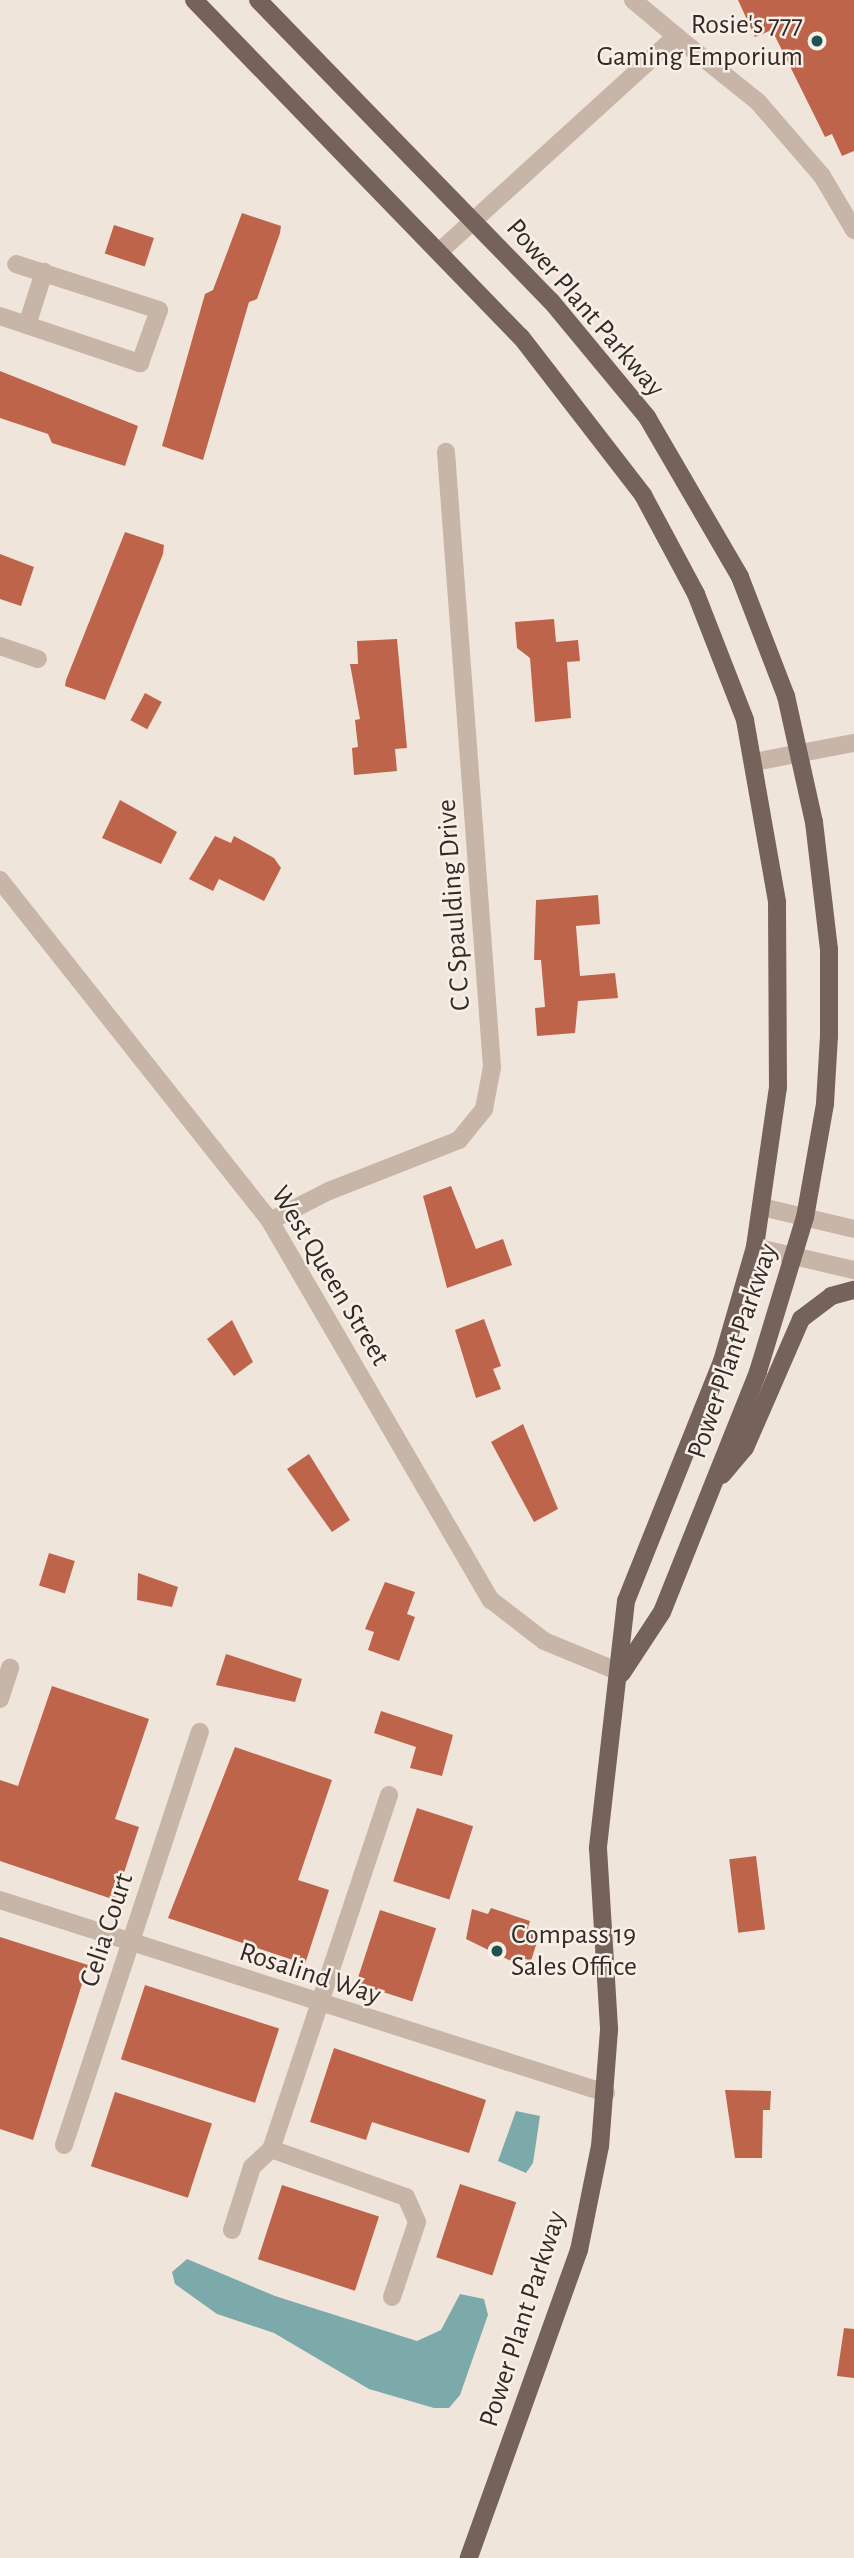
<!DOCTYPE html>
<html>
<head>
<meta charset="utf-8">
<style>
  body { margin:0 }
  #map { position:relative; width:854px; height:2558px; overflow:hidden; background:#f0e5db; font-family:"Alegreya Sans",sans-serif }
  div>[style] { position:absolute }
  .water>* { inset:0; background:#7caaab }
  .building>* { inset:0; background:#be644b; transform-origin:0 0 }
  .minor>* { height:18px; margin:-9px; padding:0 9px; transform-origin:9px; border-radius:9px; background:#c7b5a8 }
  .major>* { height:18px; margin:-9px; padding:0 9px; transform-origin:9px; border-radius:9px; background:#75625a }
  .dots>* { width:19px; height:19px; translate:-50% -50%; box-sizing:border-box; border:4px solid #f8f0e7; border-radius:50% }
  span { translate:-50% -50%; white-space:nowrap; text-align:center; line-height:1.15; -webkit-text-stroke:5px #f8f0e7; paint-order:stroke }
  .poi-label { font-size:28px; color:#342b28 }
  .right { translate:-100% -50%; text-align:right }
  .left { translate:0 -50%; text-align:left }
  .street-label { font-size:28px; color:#342b28 }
</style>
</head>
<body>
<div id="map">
  <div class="water">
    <div style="clip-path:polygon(516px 2111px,540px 2116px,533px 2163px,526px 2173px,498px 2161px)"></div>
    <div style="clip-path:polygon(187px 2259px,275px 2296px,417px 2341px,441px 2330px,460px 2294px,484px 2299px,488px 2315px,460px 2395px,449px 2408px,434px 2408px,369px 2389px,274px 2333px,217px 2314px,175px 2284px,172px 2272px)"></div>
  </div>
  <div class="building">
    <div style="clip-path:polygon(738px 0,854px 0,854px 151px,842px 156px,832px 134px,825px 137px,772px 30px,755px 37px)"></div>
    <div style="clip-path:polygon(242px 213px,281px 226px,280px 233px,257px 299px,249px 302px,203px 460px,162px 446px,205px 294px,213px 290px)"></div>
    <div style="left:114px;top:225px;width:42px;height:30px;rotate:18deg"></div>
    <div style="clip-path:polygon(0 371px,138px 426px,125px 466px,52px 443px,48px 434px,0 418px)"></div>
    <div style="clip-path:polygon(125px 532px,164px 545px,163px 554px,105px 700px,65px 686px,66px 680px)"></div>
    <div style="clip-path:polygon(0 554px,34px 567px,21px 606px,0 599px)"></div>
    <div style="clip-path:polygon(554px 619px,556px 642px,578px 640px,580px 661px,567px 662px,571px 718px,535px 722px,530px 658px,517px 648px,515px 622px)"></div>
    <div style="clip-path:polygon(397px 639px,407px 748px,395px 749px,397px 771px,354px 775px,352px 748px,358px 747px,355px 720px,360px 719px,350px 664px,358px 664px,357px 641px)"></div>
    <div style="left:145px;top:693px;width:19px;height:31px;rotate:28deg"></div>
    <div style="clip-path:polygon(120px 800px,177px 832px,161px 864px,102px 838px)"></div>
    <div style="clip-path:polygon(215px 836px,231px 843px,234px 836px,274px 858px,281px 868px,264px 901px,219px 879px,213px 891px,189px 879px)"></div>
    <div style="clip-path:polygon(598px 895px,600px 924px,576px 926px,580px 976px,615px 973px,618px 998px,578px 1001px,575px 1033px,537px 1036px,535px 1008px,545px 1007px,541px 960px,534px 960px,536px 900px)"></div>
    <div style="clip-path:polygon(451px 1186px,476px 1249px,503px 1239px,512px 1265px,447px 1288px,423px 1196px)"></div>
    <div style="clip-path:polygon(484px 1319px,501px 1366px,493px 1369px,501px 1389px,476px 1398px,455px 1330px)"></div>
    <div style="clip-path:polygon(232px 1320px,253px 1362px,234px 1376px,207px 1339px)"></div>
    <div style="clip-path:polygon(523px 1424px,558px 1509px,534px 1522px,491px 1442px)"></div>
    <div style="clip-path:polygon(309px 1454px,350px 1520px,332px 1532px,287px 1469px)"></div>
    <div style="left:49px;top:1553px;width:27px;height:34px;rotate:17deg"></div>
    <div style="clip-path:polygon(138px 1573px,178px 1587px,172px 1607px,137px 1600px)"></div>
    <div style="clip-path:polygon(385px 1582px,415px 1592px,407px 1614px,415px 1617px,399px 1661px,368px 1650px,374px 1632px,365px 1629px)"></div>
    <div style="clip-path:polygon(226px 1654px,302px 1679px,295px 1702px,216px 1685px)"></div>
    <div style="clip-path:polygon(52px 1686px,149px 1719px,115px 1819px,139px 1827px,115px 1900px,0 1861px,0 1780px,18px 1786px)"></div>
    <div style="clip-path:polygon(381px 1711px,453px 1735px,442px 1776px,410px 1768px,416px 1747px,374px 1733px)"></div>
    <div style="clip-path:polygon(235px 1747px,332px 1780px,298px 1880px,329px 1890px,305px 1964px,168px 1918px)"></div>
    <div style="left:417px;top:1808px;width:59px;height:77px;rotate:18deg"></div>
    <div style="left:756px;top:1856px;width:74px;height:27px;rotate:83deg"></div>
    <div style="clip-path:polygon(491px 1908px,530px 1921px,528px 1928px,540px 1932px,531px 1961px,515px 1955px,513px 1962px,466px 1939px,472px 1909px,488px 1914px)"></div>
    <div style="left:380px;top:1910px;width:59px;height:77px;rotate:18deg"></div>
    <div style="clip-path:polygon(0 1937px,88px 1965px,33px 2140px,0 2129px)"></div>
    <div style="left:145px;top:1985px;width:141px;height:78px;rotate:18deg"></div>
    <div style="clip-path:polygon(334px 2048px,486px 2100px,469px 2153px,372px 2122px,366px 2140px,310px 2122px)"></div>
    <div style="clip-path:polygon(725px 2090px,771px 2091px,770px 2110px,763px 2110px,762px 2158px,735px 2158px)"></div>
    <div style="left:115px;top:2092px;width:102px;height:78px;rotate:18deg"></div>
    <div style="left:460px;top:2184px;width:59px;height:77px;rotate:18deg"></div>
    <div style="left:282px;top:2185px;width:102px;height:78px;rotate:18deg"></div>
    <div style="clip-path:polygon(844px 2328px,854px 2329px,854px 2378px,837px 2376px)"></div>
  </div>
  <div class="minor">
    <div style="left:676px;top:36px;width:105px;rotate:38.8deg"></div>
    <div style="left:758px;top:102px;width:98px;rotate:49.1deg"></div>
    <div style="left:822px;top:176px;width:63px;rotate:59.3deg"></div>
    <div style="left:439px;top:252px;width:321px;rotate:-42.3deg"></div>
    <div style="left:676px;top:36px;width:56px;rotate:-140.1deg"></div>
    <div style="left:0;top:316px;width:148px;rotate:18.6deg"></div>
    <div style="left:140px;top:363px;width:56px;rotate:-70.3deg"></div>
    <div style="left:159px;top:310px;width:150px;rotate:-162.2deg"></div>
    <div style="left:27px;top:325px;width:56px;rotate:-72.2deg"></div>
    <div style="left:0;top:646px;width:40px;rotate:18.9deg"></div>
    <div style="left:754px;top:762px;width:102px;rotate:-10.8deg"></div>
    <div style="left:0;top:880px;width:435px;rotate:51.6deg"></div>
    <div style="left:270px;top:1221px;width:439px;rotate:59.8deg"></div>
    <div style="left:491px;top:1600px;width:67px;rotate:37.7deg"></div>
    <div style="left:544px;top:1641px;width:84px;rotate:22.3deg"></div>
    <div style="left:762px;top:1207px;width:95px;rotate:13.4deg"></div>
    <div style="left:270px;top:1221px;width:66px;rotate:-27deg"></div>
    <div style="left:329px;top:1191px;width:140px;rotate:-21.4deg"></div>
    <div style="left:459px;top:1140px;width:40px;rotate:-51deg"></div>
    <div style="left:484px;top:1109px;width:43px;rotate:-79.2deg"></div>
    <div style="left:492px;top:1067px;width:617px;rotate:-94.28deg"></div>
    <div style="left:755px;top:1247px;width:102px;rotate:13.1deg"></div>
    <div style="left:0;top:1699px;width:33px;rotate:-72deg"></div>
    <div style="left:389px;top:1795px;width:373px;rotate:108.4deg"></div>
    <div style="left:271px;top:2149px;width:143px;rotate:19.6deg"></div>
    <div style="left:406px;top:2197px;width:27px;rotate:66deg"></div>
    <div style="left:417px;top:2222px;width:79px;rotate:108.4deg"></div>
    <div style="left:0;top:1900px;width:636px;rotate:17.67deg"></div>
    <div style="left:64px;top:2145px;width:435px;rotate:-71.8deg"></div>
    <div style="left:232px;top:2230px;width:66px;rotate:-72.4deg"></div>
    <div style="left:252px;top:2167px;width:26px;rotate:-43deg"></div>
  </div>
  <div class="major">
    <div style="left:194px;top:0;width:470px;rotate:45.9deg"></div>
    <div style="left:521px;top:337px;width:200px;rotate:52.3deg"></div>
    <div style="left:643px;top:495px;width:112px;rotate:61.8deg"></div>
    <div style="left:696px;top:594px;width:135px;rotate:68.7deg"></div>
    <div style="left:745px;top:720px;width:185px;rotate:80deg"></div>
    <div style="left:777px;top:902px;width:185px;rotate:89.7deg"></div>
    <div style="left:778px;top:1087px;width:162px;rotate:98.2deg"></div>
    <div style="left:755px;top:1247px;width:119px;rotate:106.1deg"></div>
    <div style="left:722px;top:1361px;width:258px;rotate:111.8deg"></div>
    <div style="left:626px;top:1601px;width:249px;rotate:96.5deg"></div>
    <div style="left:598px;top:1848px;width:182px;rotate:86.5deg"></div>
    <div style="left:609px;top:2030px;width:116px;rotate:94.4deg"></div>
    <div style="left:600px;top:2146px;width:106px;rotate:101.4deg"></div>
    <div style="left:579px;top:2250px;width:327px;rotate:109.7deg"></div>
    <div style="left:258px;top:0;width:420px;rotate:45.8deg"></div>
    <div style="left:551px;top:301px;width:151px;rotate:50.4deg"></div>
    <div style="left:647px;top:417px;width:185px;rotate:59.8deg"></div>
    <div style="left:740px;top:577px;width:128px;rotate:68.9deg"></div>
    <div style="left:786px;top:696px;width:129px;rotate:77.5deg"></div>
    <div style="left:814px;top:822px;width:128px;rotate:83.3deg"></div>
    <div style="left:829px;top:949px;width:87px;rotate:90deg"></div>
    <div style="left:829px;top:1036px;width:68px;rotate:93.4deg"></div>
    <div style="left:825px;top:1104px;width:115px;rotate:100deg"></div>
    <div style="left:805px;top:1217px;width:162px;rotate:106.9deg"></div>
    <div style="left:758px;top:1372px;width:258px;rotate:111.8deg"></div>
    <div style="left:662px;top:1612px;width:73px;rotate:123.3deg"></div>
    <div style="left:722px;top:1475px;width:35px;rotate:-50deg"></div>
    <div style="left:745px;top:1448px;width:141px;rotate:-66.5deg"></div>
    <div style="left:801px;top:1319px;width:38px;rotate:-37deg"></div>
    <div style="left:831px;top:1296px;width:24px;rotate:-15deg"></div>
  </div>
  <div class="dots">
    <div style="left:817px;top:41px;background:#205153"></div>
    <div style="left:497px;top:1951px;background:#205153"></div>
  </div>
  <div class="poi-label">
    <span class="right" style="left:803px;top:41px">Rosie's 777<br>Gaming Emporium</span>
    <span class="left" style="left:511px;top:1951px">Compass 19<br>Sales Office</span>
  </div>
  <div class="street-label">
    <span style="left:585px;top:308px;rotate:49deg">Power Plant Parkway</span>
    <span style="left:454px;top:905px;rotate:-94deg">C C Spaulding Drive</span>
    <span style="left:330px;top:1276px;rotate:59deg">West Queen Street</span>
    <span style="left:733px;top:1351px;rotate:-71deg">Power Plant Parkway</span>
    <span style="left:107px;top:1930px;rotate:-72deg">Celia Court</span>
    <span style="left:310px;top:1974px;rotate:18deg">Rosalind Way</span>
    <span style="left:523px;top:2319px;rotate:-72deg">Power Plant Parkway</span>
  </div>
</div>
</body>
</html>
